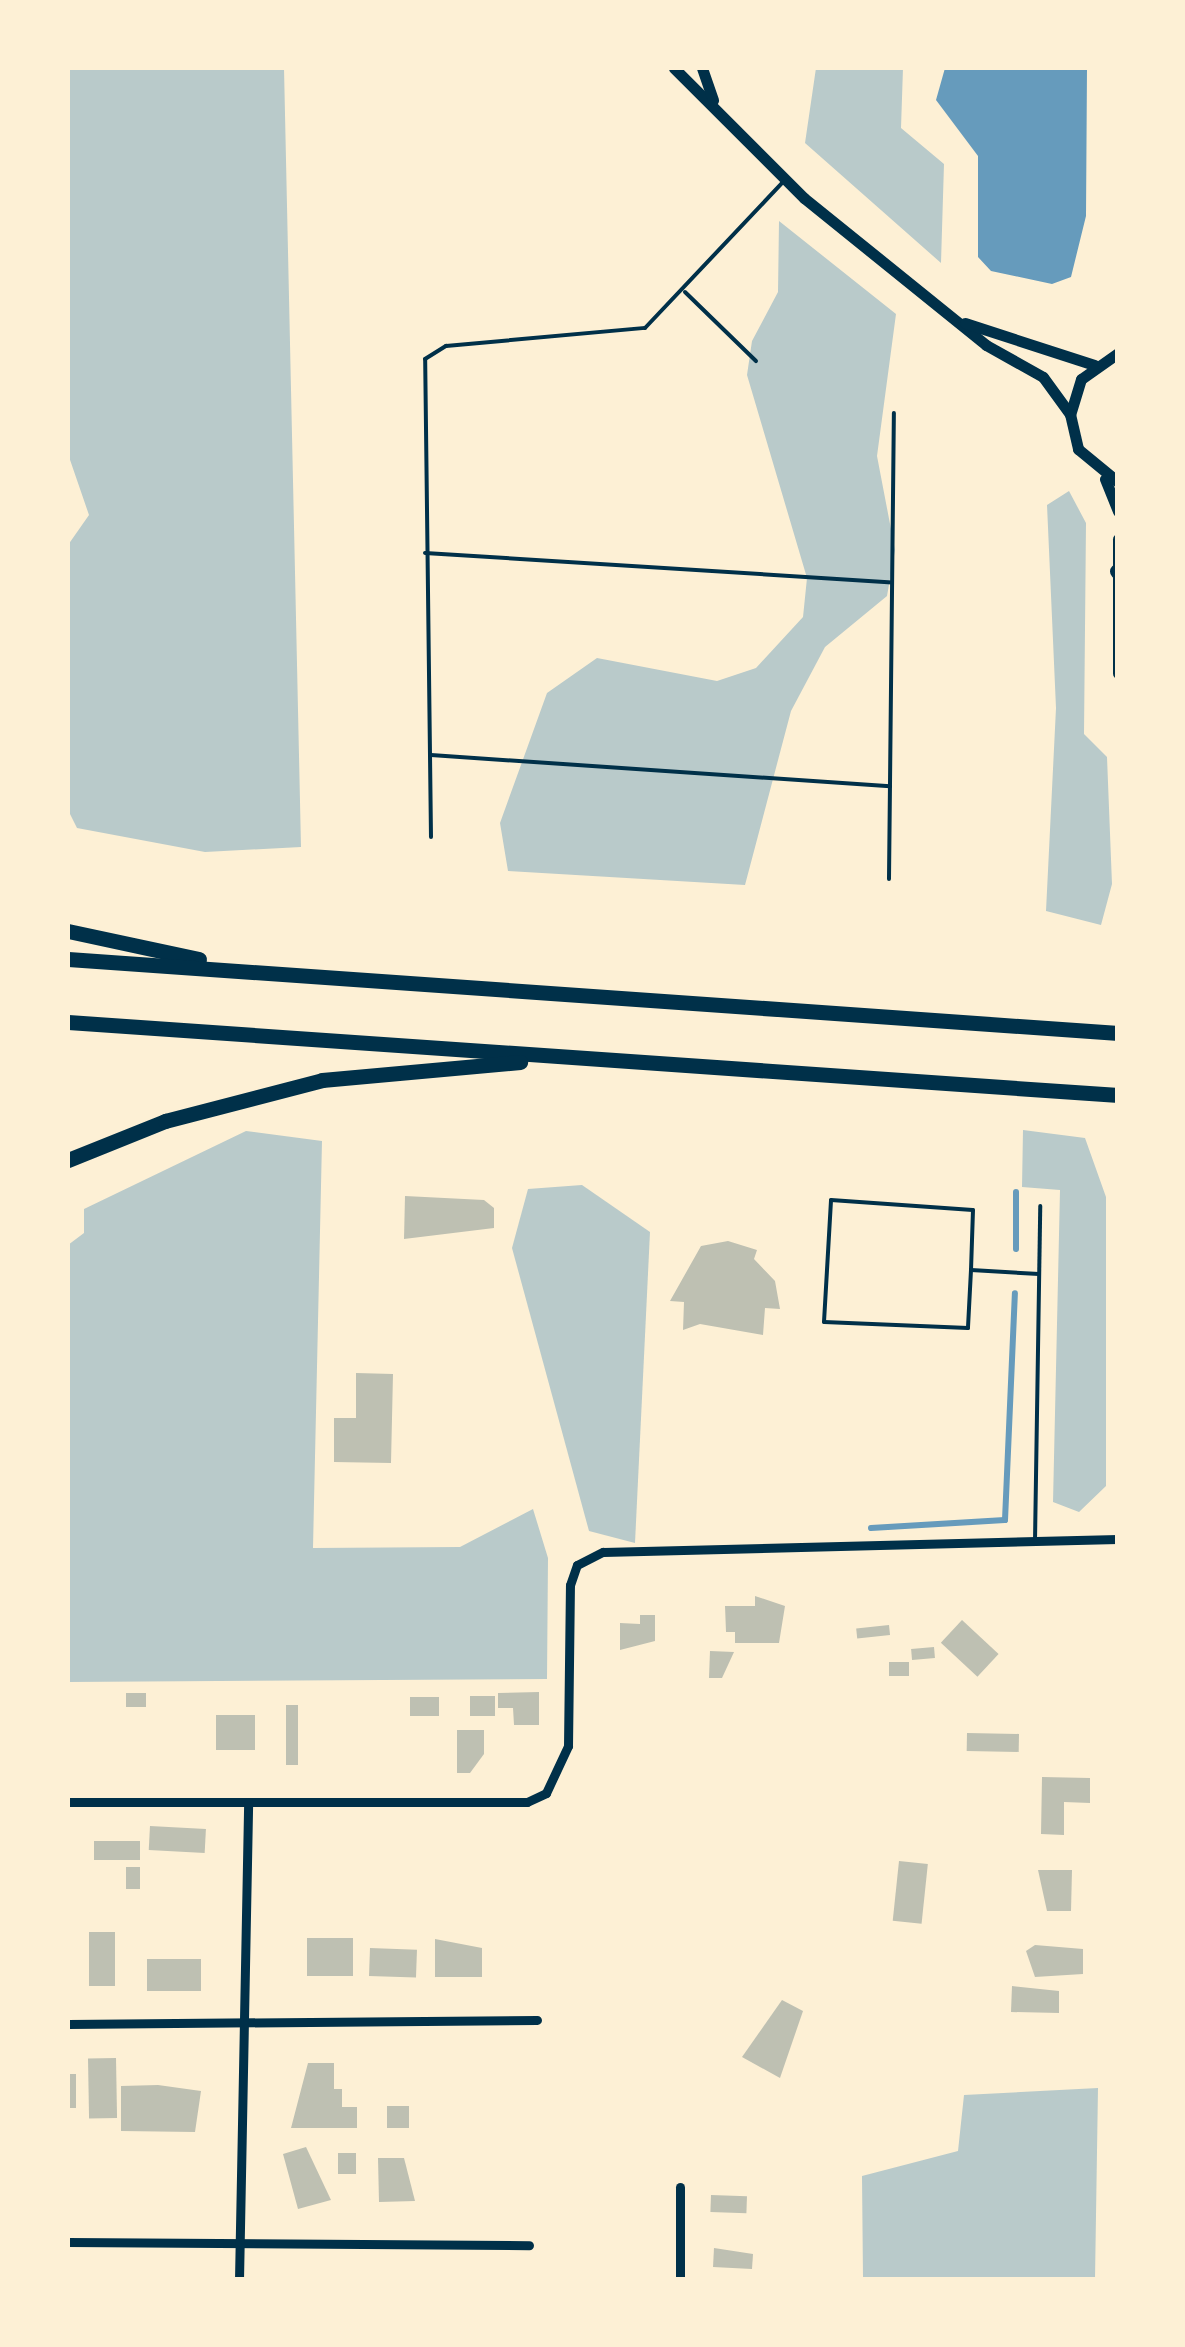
<!DOCTYPE html>
<html>
<head>
<meta charset="utf-8">
<style>
  body { margin:0 }
  #map { position:relative; width:1185px; height:2347px; overflow:hidden; background:#fdf0d5; font-family:Merriweather,serif }
  div>[style] { position:absolute }
  .green>* { inset:0; background:#b9caca }
  .water>* { inset:0; background:#669bbc }
  .stream>* { height:6px; margin:-3px; padding:0 3px; transform-origin:3px; border-radius:3px; background:#669bbc }
  .building>* { inset:0; background:#bec0b2; transform-origin:0 0 }
  .service>* { height:4px; margin:-2px; padding:0 2px; transform-origin:2px; border-radius:2px; background:#003049 }
  .minor>* { height:9px; margin:-4.5px; padding:0 4.5px; transform-origin:4.5px; border-radius:4.5px; background:#003049 }
  .tertiary>* { height:11px; margin:-5.5px; padding:0 5.5px; transform-origin:5.5px; border-radius:5.5px; background:#003049 }
  .motorway>* { height:15px; margin:-7.5px; padding:0 7.5px; transform-origin:7.5px; border-radius:7.5px; background:#003049 }
  span { translate:-50% -50%; white-space:nowrap; text-align:center; line-height:1.15; -webkit-text-stroke:8px #fdf0d5; paint-order:stroke }
  .frame { position:absolute; inset:0; border:70px solid #fdf0d5; pointer-events:none }
</style>
</head>
<body>
<div id="map">
  <div class="green">
    <div style="clip-path:polygon(68px 68px,284px 68px,301px 847px,205px 852px,77px 828px,68px 810px,68px 545px,89px 515px,68px 454px)"></div>
    <div style="clip-path:polygon(816px 68px,903px 68px,901px 128px,944px 164px,941px 263px,805px 143px)"></div>
    <div style="clip-path:polygon(779px 221px,896px 314px,877px 456px,895px 550px,887px 596px,825px 647px,791px 711px,745px 885px,508px 871px,500px 823px,547px 693px,597px 658px,717px 681px,756px 668px,803px 617px,807px 578px,747px 375px,752px 341px,778px 292px)"></div>
    <div style="clip-path:polygon(1069px 491px,1086px 523px,1084px 734px,1107px 757px,1112px 884px,1101px 925px,1046px 911px,1056px 708px,1047px 505px)"></div>
    <div style="clip-path:polygon(1023px 1130px,1085px 1138px,1106px 1197px,1106px 1486px,1079px 1512px,1053px 1502px,1060px 1190px,1022px 1187px)"></div>
    <div style="clip-path:polygon(246px 1131px,322px 1141px,313px 1548px,460px 1547px,533px 1509px,548px 1558px,547px 1679px,68px 1682px,68px 1245px,84px 1233px,84px 1209px)"></div>
    <div style="clip-path:polygon(582px 1185px,650px 1232px,635px 1543px,589px 1531px,512px 1248px,528px 1189px)"></div>
    <div style="clip-path:polygon(1098px 2088px,1095px 2279px,863px 2279px,862px 2176px,958px 2151px,964px 2095px)"></div>
  </div>
  <div class="water">
    <div style="clip-path:polygon(945px 68px,1087px 68px,1086px 216px,1071px 277px,1052px 284px,991px 271px,978px 257px,978px 156px,936px 100px)"></div>
  </div>
  <div class="stream">
    <div style="left:1016px;top:1192px;width:57px;rotate:90deg"></div>
    <div style="left:871px;top:1528px;width:134px;rotate:-3.4deg"></div>
    <div style="left:1005px;top:1520px;width:227px;rotate:-87.5deg"></div>
  </div>
  <div class="building">
    <div style="clip-path:polygon(405px 1196px,484px 1200px,494px 1208px,494px 1228px,404px 1239px)"></div>
    <div style="clip-path:polygon(728px 1241px,757px 1250px,754px 1259px,775px 1281px,780px 1309px,765px 1308px,763px 1335px,700px 1324px,683px 1330px,684px 1302px,670px 1301px,701px 1246px)"></div>
    <div style="clip-path:polygon(356px 1373px,393px 1374px,391px 1463px,334px 1462px,334px 1418px,356px 1418px)"></div>
    <div style="clip-path:polygon(755px 1596px,785px 1606px,779px 1643px,735px 1643px,735px 1632px,726px 1632px,725px 1606px,755px 1606px)"></div>
    <div style="clip-path:polygon(640px 1615px,655px 1615px,655px 1641px,620px 1650px,620px 1623px,640px 1624px)"></div>
    <div style="left:962px;top:1620px;width:50px;height:31px;rotate:43deg"></div>
    <div style="left:889px;top:1625px;width:10px;height:33px;rotate:84deg"></div>
    <div style="left:934px;top:1647px;width:11px;height:23px;rotate:85deg"></div>
    <div style="clip-path:polygon(710px 1651px,734px 1652px,722px 1678px,709px 1678px)"></div>
    <div style="left:889px;top:1662px;width:20px;height:14px"></div>
    <div style="clip-path:polygon(539px 1692px,539px 1725px,514px 1725px,513px 1708px,498px 1708px,498px 1693px)"></div>
    <div style="left:126px;top:1693px;width:20px;height:14px"></div>
    <div style="left:470px;top:1696px;width:25px;height:20px"></div>
    <div style="left:410px;top:1697px;width:29px;height:19px"></div>
    <div style="left:298px;top:1705px;width:60px;height:12px;rotate:90deg"></div>
    <div style="left:216px;top:1715px;width:39px;height:35px"></div>
    <div style="clip-path:polygon(457px 1730px,484px 1730px,484px 1754px,470px 1773px,457px 1773px)"></div>
    <div style="left:967px;top:1733px;width:52px;height:18px;rotate:1deg"></div>
    <div style="clip-path:polygon(1042px 1777px,1090px 1778px,1090px 1803px,1064px 1802px,1064px 1835px,1041px 1834px)"></div>
    <div style="left:150px;top:1826px;width:56px;height:24px;rotate:3deg"></div>
    <div style="left:94px;top:1841px;width:46px;height:19px"></div>
    <div style="left:899px;top:1861px;width:29px;height:60px;rotate:6deg"></div>
    <div style="left:126px;top:1867px;width:14px;height:22px"></div>
    <div style="clip-path:polygon(1038px 1870px,1072px 1870px,1071px 1911px,1047px 1911px)"></div>
    <div style="left:89px;top:1932px;width:26px;height:54px"></div>
    <div style="left:307px;top:1938px;width:46px;height:38px"></div>
    <div style="clip-path:polygon(435px 1939px,482px 1948px,482px 1977px,435px 1977px)"></div>
    <div style="clip-path:polygon(1035px 1945px,1083px 1949px,1083px 1974px,1035px 1977px,1026px 1951px)"></div>
    <div style="left:370px;top:1948px;width:47px;height:28px;rotate:2deg"></div>
    <div style="left:147px;top:1959px;width:54px;height:32px"></div>
    <div style="clip-path:polygon(1012px 1986px,1059px 1991px,1059px 2013px,1011px 2012px)"></div>
    <div style="clip-path:polygon(782px 2000px,803px 2011px,780px 2078px,742px 2057px)"></div>
    <div style="left:116px;top:2058px;width:60px;height:28px;rotate:89deg"></div>
    <div style="clip-path:polygon(308px 2063px,334px 2063px,334px 2089px,342px 2089px,342px 2107px,357px 2107px,357px 2128px,291px 2128px)"></div>
    <div style="left:68px;top:2074px;width:8px;height:34px"></div>
    <div style="clip-path:polygon(158px 2085px,201px 2091px,195px 2132px,121px 2131px,121px 2086px)"></div>
    <div style="left:387px;top:2106px;width:22px;height:22px"></div>
    <div style="clip-path:polygon(306px 2147px,331px 2200px,298px 2209px,283px 2154px)"></div>
    <div style="left:338px;top:2153px;width:18px;height:21px"></div>
    <div style="clip-path:polygon(378px 2158px,404px 2158px,415px 2201px,379px 2202px)"></div>
    <div style="left:711px;top:2195px;width:36px;height:17px;rotate:2deg"></div>
    <div style="clip-path:polygon(714px 2248px,753px 2254px,752px 2269px,713px 2267px)"></div>
  </div>
  <div class="service">
    <div style="left:685px;top:292px;width:99px;rotate:44.2deg"></div>
    <div style="left:425px;top:553px;width:468px;rotate:3.6deg"></div>
    <div style="left:431px;top:755px;width:460px;rotate:3.9deg"></div>
    <div style="left:431px;top:837px;width:478px;rotate:-90.7deg"></div>
    <div style="left:425px;top:359px;width:25px;rotate:-32deg"></div>
    <div style="left:446px;top:346px;width:200px;rotate:-5.2deg"></div>
    <div style="left:645px;top:328px;width:202px;rotate:-46.6deg"></div>
    <div style="left:889px;top:879px;width:466px;rotate:-89.4deg"></div>
    <div style="left:971px;top:1270px;width:58px;rotate:93deg"></div>
    <div style="left:968px;top:1328px;width:144px;rotate:-177.6deg"></div>
    <div style="left:824px;top:1322px;width:122px;rotate:-86.7deg"></div>
    <div style="left:831px;top:1200px;width:142px;rotate:4deg"></div>
    <div style="left:973px;top:1210px;width:60px;rotate:91.9deg"></div>
    <div style="left:971px;top:1270px;width:68px;rotate:3.4deg"></div>
    <div style="left:1035px;top:1541px;width:335px;rotate:-89.1deg"></div>
  </div>
  <div class="minor">
    <div style="left:68px;top:1802px;width:459px"></div>
    <div style="left:527px;top:1802px;width:21px;rotate:-25deg"></div>
    <div style="left:546px;top:1793px;width:52px;rotate:-64.9deg"></div>
    <div style="left:568px;top:1746px;width:161px;rotate:-89.3deg"></div>
    <div style="left:570px;top:1585px;width:21px;rotate:-71deg"></div>
    <div style="left:577px;top:1565px;width:29px;rotate:-27deg"></div>
    <div style="left:603px;top:1552px;width:515px;rotate:-1.45deg"></div>
    <div style="left:68px;top:2024px;width:469px;rotate:-0.5deg"></div>
    <div style="left:680px;top:2187px;width:93px;rotate:90deg"></div>
    <div style="left:68px;top:2242px;width:461px;rotate:0.4deg"></div>
    <div style="left:239px;top:2280px;width:478px;rotate:-88.9deg"></div>
  </div>
  <div class="tertiary">
    <div style="left:674px;top:68px;width:184px;rotate:45deg"></div>
    <div style="left:804px;top:198px;width:234px;rotate:38.9deg"></div>
    <div style="left:986px;top:345px;width:65px;rotate:29.3deg"></div>
    <div style="left:1043px;top:377px;width:46px;rotate:53.9deg"></div>
    <div style="left:702px;top:68px;width:34px;rotate:71deg"></div>
    <div style="left:965px;top:323px;width:136px;rotate:18deg"></div>
    <div style="left:1118px;top:353px;width:45px;rotate:144.9deg"></div>
    <div style="left:1081px;top:379px;width:37px;rotate:107deg"></div>
    <div style="left:1070px;top:414px;width:36px;rotate:77deg"></div>
    <div style="left:1078px;top:449px;width:52px;rotate:39.5deg"></div>
    <div style="left:1105px;top:479px;width:35px;rotate:68deg"></div>
    <div style="left:1118px;top:539px;width:134px;rotate:90deg"></div>
  </div>
  <div class="motorway">
    <div style="left:1117px;top:571px;width:1px;rotate:45deg"></div>
    <div style="left:68px;top:931px;width:134px;rotate:12.1deg"></div>
    <div style="left:68px;top:959px;width:1053px;rotate:4.03deg"></div>
    <div style="left:68px;top:1022px;width:1053px;rotate:3.98deg"></div>
    <div style="left:68px;top:1160px;width:105px;rotate:-21.9deg"></div>
    <div style="left:165px;top:1121px;width:162px;rotate:-14.6deg"></div>
    <div style="left:322px;top:1080px;width:199px;rotate:-5.2deg"></div>
  </div>
  <div class="frame"></div>
</div>
</body>
</html>
